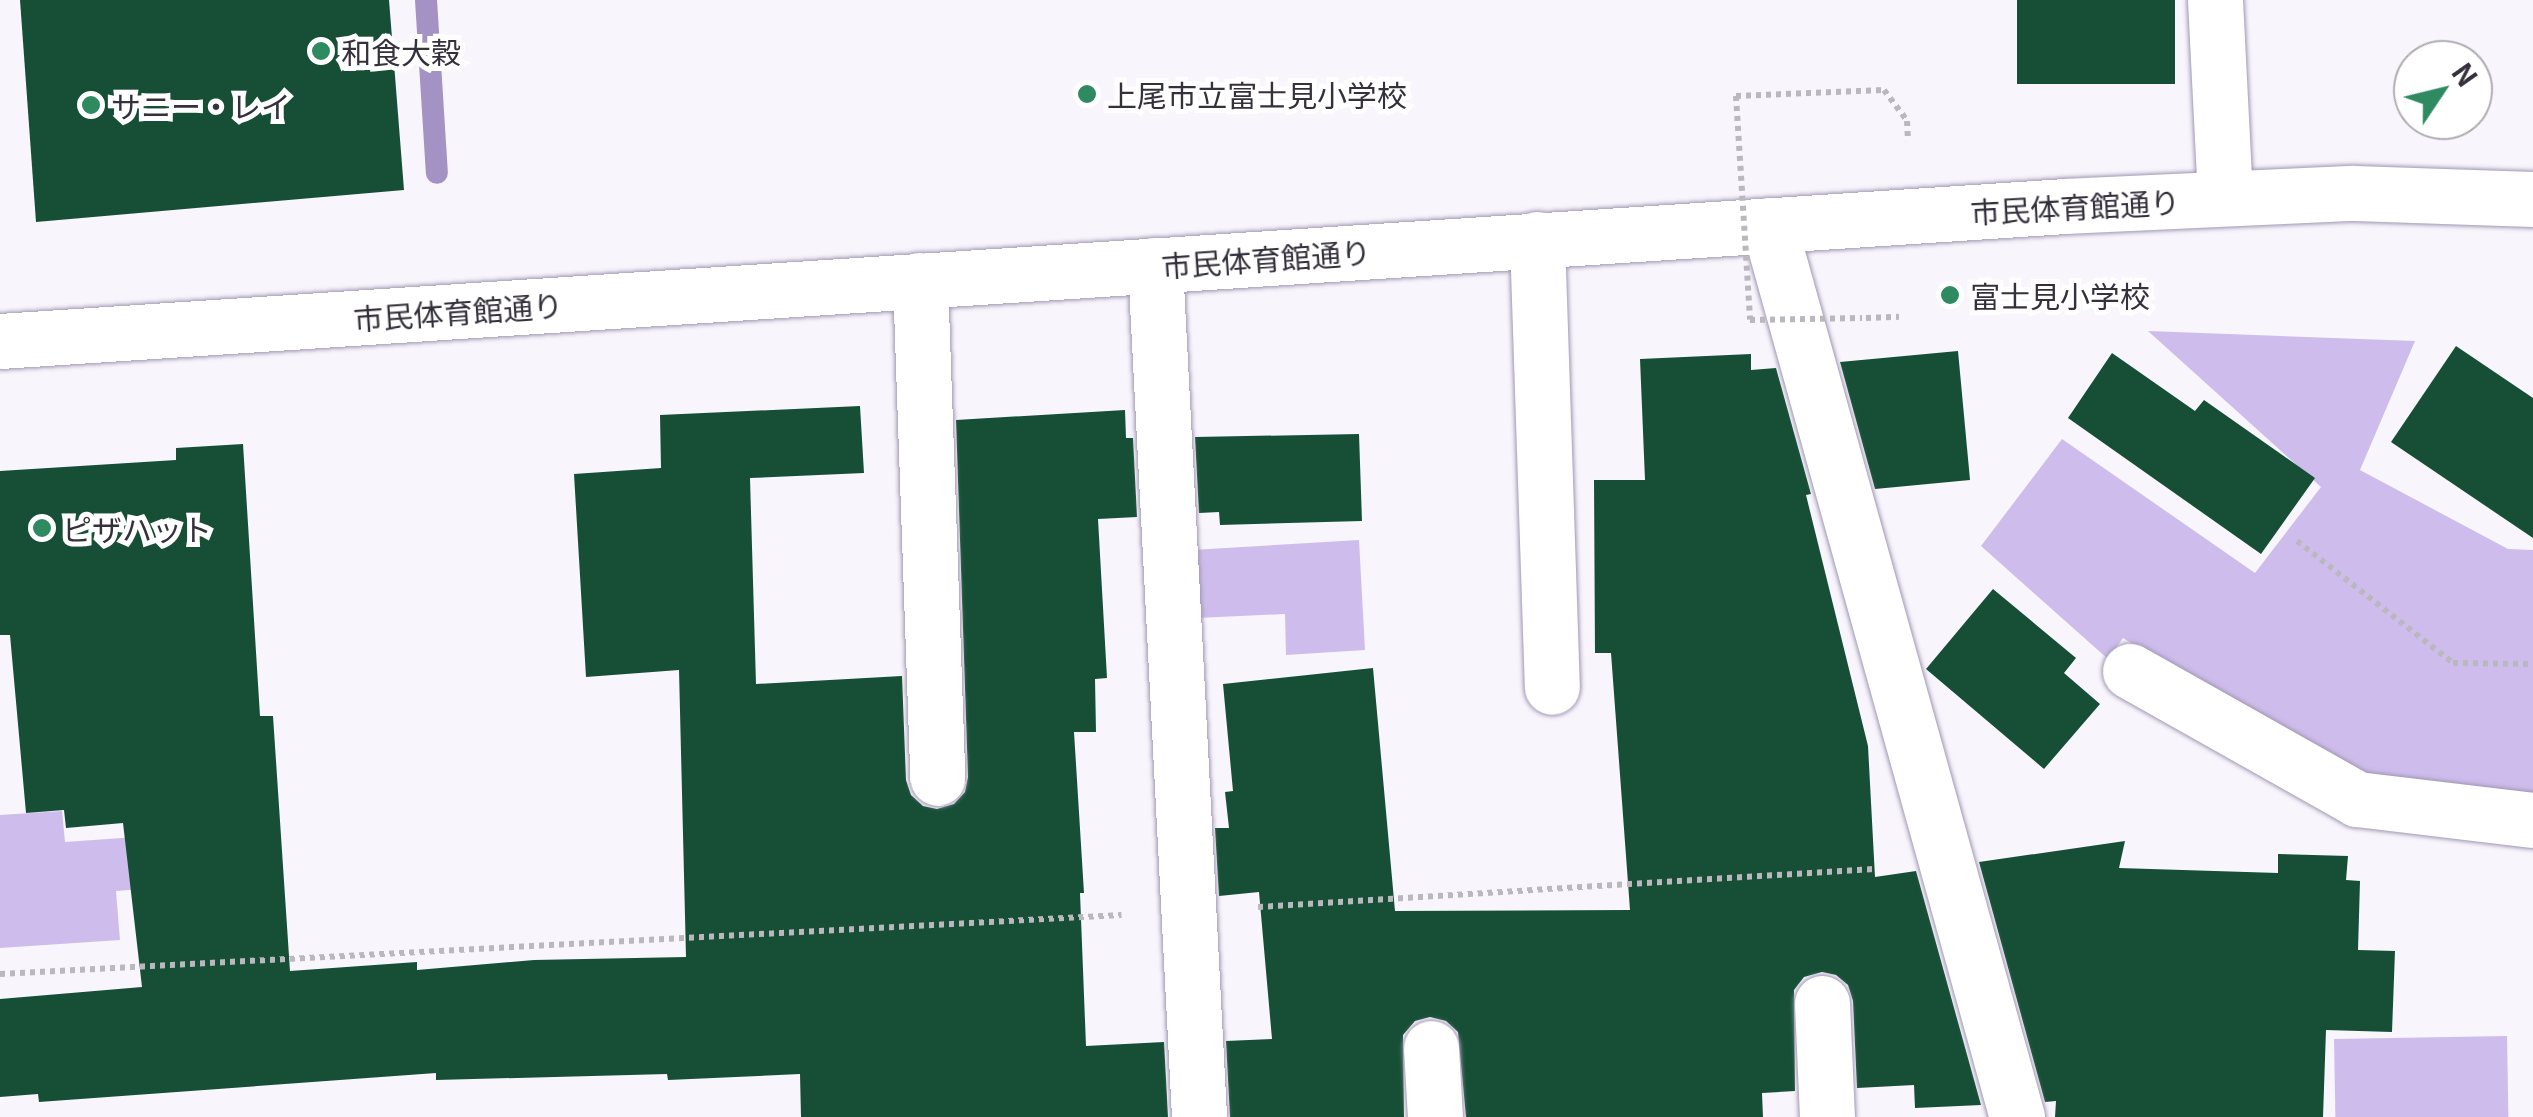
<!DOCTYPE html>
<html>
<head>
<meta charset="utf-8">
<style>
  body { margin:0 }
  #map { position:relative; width:2533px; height:1117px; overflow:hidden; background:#f8f5fc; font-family:Georgia,"Noto Sans JP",serif }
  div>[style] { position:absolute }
  .green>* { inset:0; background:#cebdec; transform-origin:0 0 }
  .stream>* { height:22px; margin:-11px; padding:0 11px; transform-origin:11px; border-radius:11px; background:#a492c4 }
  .building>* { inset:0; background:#164f35; transform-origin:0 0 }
  .path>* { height:6px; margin-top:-3px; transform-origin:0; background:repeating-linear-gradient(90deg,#bab7bf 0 5px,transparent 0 10px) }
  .roads { filter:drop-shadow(0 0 2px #a197b4) drop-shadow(0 0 2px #a197b4) }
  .minor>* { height:55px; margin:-27.5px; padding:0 27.5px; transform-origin:27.5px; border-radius:27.5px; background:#fff }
  .path-bridge>* { height:6px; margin-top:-3px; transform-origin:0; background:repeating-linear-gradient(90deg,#bab7bf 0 5px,transparent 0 10px) }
  .dots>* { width:28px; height:28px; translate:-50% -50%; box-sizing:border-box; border:5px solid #fff; border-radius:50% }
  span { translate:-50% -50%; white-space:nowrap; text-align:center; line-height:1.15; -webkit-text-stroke:10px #fff; paint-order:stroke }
  .poi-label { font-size:30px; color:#34303c }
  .left { translate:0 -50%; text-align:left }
  .street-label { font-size:30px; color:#34303c }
  .north { position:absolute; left:2393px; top:40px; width:100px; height:100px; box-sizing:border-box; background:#fff; border:2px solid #aeacb1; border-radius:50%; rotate:55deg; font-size:28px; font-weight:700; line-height:40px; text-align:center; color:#34303c }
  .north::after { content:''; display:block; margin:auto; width:35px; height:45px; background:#2f8a61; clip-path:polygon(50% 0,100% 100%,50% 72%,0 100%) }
</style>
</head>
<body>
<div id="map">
  <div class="green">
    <div style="clip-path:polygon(2148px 331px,2415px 341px,2360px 470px,2508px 549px,2533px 550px,2533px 793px,2341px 771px,2123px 638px,2108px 659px,1981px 546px,2062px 439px,2255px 573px,2321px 487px)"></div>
    <div style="clip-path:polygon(1359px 540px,1365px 650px,1286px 655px,1285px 614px,1197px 618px,1192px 550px)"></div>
    <div style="clip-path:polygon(62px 811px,65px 842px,179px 834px,182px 886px,116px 891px,120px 940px,0 948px,0 815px)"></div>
    <div style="left:2507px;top:1036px;width:81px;height:173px;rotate:89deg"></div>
  </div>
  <div class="stream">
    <div style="left:426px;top:0;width:173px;rotate:86.4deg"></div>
  </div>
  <div class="building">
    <div style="clip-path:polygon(20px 0,389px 0,404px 190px,36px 222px)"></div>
    <div style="left:2017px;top:0;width:158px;height:84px"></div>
    <div style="clip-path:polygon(2456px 346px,2533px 398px,2533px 538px,2391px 442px)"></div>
    <div style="clip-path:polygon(1958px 351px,1970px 480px,1875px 489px,1840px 362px)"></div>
    <div style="clip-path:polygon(2112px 353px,2195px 411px,2204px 400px,2315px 478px,2261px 554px,2068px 418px)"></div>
    <div style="clip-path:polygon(1751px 354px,1751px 370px,1776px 368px,1811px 494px,1806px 495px,1868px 746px,1875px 877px,1916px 871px,1981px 1105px,1915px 1108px,1914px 1085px,1857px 1088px,1853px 1001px,1848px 985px,1836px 975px,1822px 972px,1804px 977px,1794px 990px,1795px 1091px,1762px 1093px,1763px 1117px,1466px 1117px,1458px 1032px,1446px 1021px,1430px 1017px,1415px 1021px,1403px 1035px,1404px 1117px,1230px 1117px,1226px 1041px,1272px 1039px,1259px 892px,1219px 896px,1215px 828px,1229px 828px,1225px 792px,1233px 791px,1223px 684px,1373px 668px,1395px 911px,1630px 910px,1611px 653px,1595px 653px,1594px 480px,1645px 480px,1640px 359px)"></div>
    <div style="clip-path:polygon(860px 406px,864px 473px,750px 478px,756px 684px,902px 676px,906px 780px,911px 795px,923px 806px,937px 809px,954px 804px,965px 792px,968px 777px,956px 420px,1125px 410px,1126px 438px,1133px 438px,1137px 517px,1098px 519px,1107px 678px,1095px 679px,1096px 732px,1074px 732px,1084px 893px,1080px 893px,1086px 1046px,1164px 1042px,1168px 1117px,801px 1117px,800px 1074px,668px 1080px,667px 1074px,436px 1080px,436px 1073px,39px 1102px,38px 1094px,0 1097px,0 999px,142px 987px,123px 823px,66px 828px,64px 810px,26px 813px,10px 635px,0 635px,0 471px,176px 460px,176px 448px,243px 444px,260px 716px,273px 716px,290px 971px,417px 962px,417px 970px,534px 960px,686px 957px,679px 670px,586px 677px,574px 474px,661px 468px,660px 415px)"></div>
    <div style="clip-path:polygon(1359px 434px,1362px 521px,1220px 525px,1219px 512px,1199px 513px,1195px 437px)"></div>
    <div style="clip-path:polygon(1993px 589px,2076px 658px,2064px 673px,2100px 704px,2044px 769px,1926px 669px)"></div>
    <div style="clip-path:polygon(2125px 841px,2119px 868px,2278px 873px,2278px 854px,2348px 856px,2346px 880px,2360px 881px,2358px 950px,2395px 951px,2392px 1032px,2326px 1030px,2323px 1117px,2055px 1117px,2056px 1101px,2045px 1102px,1979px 862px)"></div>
  </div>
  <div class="path">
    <div style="left:1736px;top:96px;width:148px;rotate:-2.3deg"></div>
    <div style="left:1884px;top:90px;width:39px;rotate:53deg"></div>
    <div style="left:1907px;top:121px;width:20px;rotate:87deg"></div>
    <div style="left:1866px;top:318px;width:33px;rotate:-2deg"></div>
    <div style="left:2297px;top:541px;width:198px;rotate:38deg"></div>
    <div style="left:2453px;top:663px;width:80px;rotate:0.7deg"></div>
    <div style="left:1258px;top:907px;width:617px;rotate:-3.53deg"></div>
    <div style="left:0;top:974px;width:1123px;rotate:-3.01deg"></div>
  </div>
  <div class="roads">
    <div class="minor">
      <div style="left:2215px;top:0;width:198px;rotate:87.1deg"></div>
      <div style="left:1769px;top:225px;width:926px;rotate:74.46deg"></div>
      <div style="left:1537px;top:239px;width:448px;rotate:88.1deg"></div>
      <div style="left:1155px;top:265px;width:853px;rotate:87.04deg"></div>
      <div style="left:920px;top:280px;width:498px;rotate:88deg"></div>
      <div style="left:0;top:341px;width:2068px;rotate:-3.74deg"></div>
      <div style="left:2064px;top:206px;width:290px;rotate:-2.6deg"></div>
      <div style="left:2354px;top:193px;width:179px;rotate:1.9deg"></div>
      <div style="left:2130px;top:671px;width:261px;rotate:29.4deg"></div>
      <div style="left:2357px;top:799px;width:177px;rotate:6.8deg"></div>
      <div style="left:1822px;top:1003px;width:114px;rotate:87.5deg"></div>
      <div style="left:1431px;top:1048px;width:69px;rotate:86.7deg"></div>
    </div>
  </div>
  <div class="path-bridge">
    <div style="left:1736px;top:96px;width:224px;rotate:86.4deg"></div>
    <div style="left:1750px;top:320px;width:112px;rotate:-1deg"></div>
  </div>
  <div class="dots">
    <div style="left:321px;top:51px;background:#2f8a61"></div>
    <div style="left:1087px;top:94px;background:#2f8a61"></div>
    <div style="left:91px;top:105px;background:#2f8a61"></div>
    <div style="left:1950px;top:295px;background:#2f8a61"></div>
    <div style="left:42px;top:528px;background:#2f8a61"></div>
  </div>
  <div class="poi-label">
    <span class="left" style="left:341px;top:51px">和食大穀</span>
    <span class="left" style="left:1107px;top:94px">上尾市立富士見小学校</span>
    <span class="left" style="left:111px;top:105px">サニー・レイ</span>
    <span class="left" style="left:1970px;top:295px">富士見小学校</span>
    <span class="left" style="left:62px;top:528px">ピザハット</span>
  </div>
  <div class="street-label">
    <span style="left:2075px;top:206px;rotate:-3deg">市民体育館通り</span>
    <span style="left:1266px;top:258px;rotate:-4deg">市民体育館通り</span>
    <span style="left:458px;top:311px;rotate:-4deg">市民体育館通り</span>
  </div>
  <div class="north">N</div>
</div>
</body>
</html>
